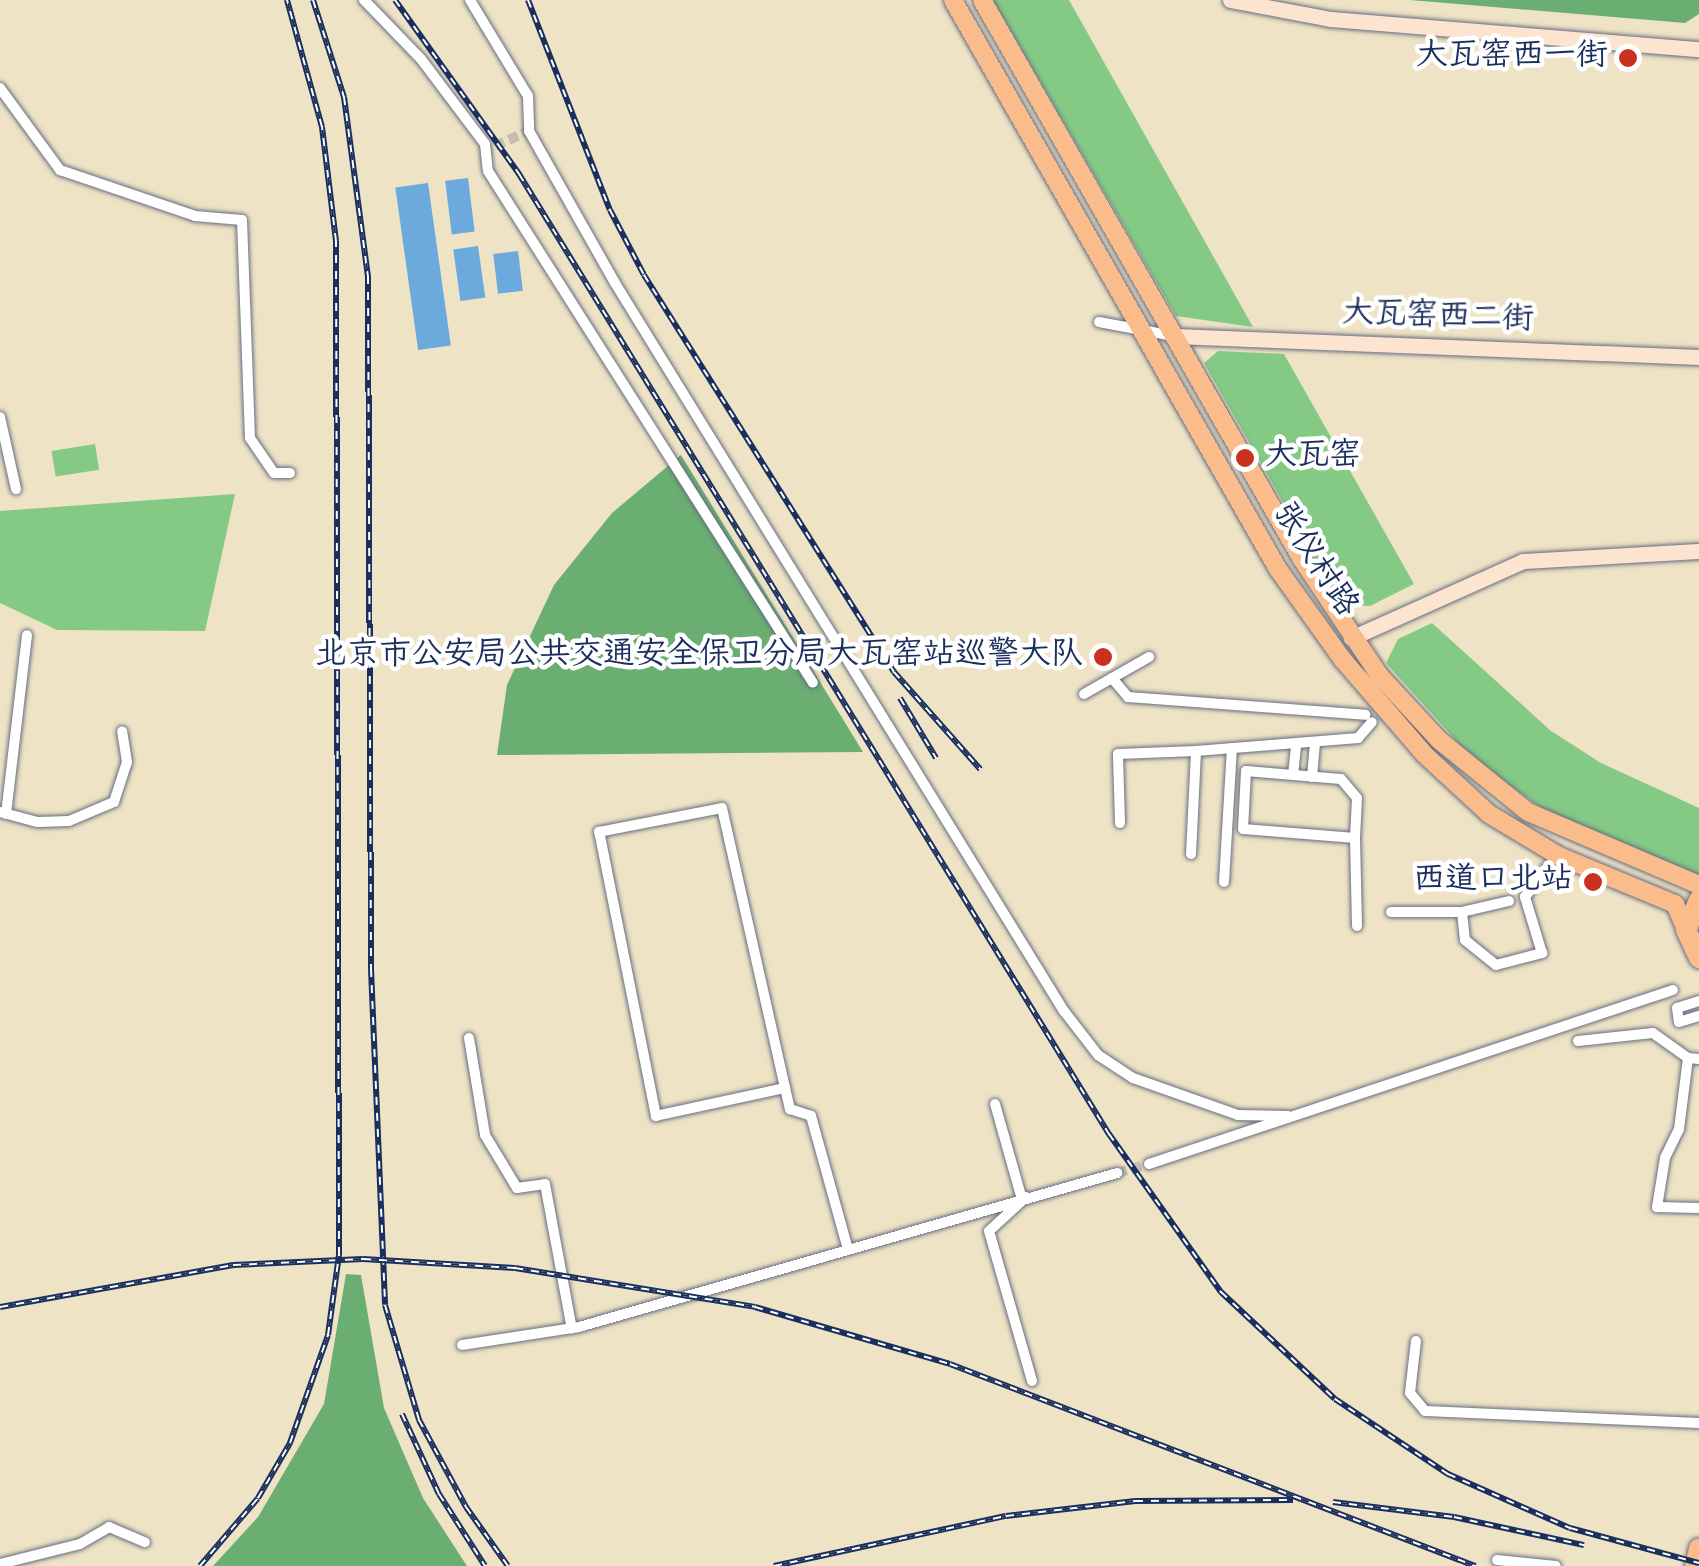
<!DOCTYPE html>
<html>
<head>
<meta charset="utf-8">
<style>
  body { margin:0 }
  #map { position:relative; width:1699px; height:1566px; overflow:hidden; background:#efe3c5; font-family:Dekko,"LXGW WenKai TC",sans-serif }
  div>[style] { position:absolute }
  .green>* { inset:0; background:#84ca85; transform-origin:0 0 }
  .forest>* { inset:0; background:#6bae72 }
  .water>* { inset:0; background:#6caade; transform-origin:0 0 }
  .street-tunnel>* { height:10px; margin-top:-5px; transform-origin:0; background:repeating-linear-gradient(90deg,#c5bfb0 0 10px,transparent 0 15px) }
  .roads { filter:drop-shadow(0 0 2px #656e82) drop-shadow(0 0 2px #656e82) }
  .street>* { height:10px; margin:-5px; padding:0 5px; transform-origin:5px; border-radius:5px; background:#fff }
  .secondary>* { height:15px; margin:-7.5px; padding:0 7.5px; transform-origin:7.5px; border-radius:7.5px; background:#fde4d0 }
  .primary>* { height:18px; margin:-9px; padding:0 9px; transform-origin:9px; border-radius:9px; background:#f9bc8a }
  .highway>* { height:20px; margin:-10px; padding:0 10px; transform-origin:10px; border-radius:10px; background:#f9bc8a }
  .rail>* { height:6px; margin-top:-3px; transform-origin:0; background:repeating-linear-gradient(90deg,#fff 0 8px,#1b2f5e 0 16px); box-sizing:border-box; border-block:2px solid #1b2f5e }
  .dots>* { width:28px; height:28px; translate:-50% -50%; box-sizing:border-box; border:5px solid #fff; border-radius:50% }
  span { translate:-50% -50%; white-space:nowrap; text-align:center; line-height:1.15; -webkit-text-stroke:9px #fff; paint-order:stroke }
  .poi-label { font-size:32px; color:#1b2f5e }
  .right { translate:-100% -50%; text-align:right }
  .left { translate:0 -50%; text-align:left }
  .street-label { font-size:32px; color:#1b2f5e }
</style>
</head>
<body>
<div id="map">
  <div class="green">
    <div style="clip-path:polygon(993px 0,1069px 0,1253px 327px,1176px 316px)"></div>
    <div style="clip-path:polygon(1218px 351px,1284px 354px,1414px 584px,1370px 606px,1341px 604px,1204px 363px)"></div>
    <div style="left:95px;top:444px;width:26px;height:44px;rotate:81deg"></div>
    <div style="clip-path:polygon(235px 494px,205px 631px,57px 630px,0 603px,0 511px)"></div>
    <div style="clip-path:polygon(1432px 623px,1551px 731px,1601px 763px,1699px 808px,1699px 877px,1544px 810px,1472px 758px,1386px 663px,1398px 639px)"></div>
  </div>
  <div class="forest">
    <div style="clip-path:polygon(1410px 0,1699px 0,1699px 14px,1685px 23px)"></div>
    <div style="clip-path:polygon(681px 455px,863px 752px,497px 755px,507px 685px,554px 585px,612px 513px)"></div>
    <div style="clip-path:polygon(346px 1274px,361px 1275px,384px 1408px,423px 1498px,467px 1566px,213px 1566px,258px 1517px,324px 1404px)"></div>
  </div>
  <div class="water">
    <div style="left:468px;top:178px;width:54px;height:23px;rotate:83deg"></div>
    <div style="left:428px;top:183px;width:164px;height:33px;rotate:82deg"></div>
    <div style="left:478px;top:246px;width:52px;height:25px;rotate:82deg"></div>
    <div style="left:518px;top:251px;width:40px;height:25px;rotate:83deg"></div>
  </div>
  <div class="street-tunnel">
    <div style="left:495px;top:146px;width:37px;rotate:-24deg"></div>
    <div style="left:1117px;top:1173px;width:33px;rotate:-16deg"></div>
  </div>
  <div class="roads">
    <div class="street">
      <div style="left:364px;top:0;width:82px;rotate:46deg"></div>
      <div style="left:421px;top:59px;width:106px;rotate:53deg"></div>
      <div style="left:485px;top:144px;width:27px;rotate:84deg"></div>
      <div style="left:488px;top:171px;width:606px;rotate:57.59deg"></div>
      <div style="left:470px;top:0;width:112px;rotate:58.9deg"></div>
      <div style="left:528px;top:96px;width:35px;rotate:88deg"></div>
      <div style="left:529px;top:131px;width:175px;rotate:60.5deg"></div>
      <div style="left:615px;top:283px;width:855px;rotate:58.34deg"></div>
      <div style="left:1064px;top:1011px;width:56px;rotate:52.3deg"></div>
      <div style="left:1098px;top:1055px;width:42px;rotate:33.3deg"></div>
      <div style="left:1133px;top:1078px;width:111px;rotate:19.4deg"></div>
      <div style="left:1238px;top:1115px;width:50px;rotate:1.1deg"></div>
      <div style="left:0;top:88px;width:102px;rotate:53.8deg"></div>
      <div style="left:60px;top:170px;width:143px;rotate:18.8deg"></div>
      <div style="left:195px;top:216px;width:47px;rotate:4.9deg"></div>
      <div style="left:242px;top:220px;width:218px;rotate:87.9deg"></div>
      <div style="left:250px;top:438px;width:42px;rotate:55.6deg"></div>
      <div style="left:274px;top:473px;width:16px"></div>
      <div style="left:1099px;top:322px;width:76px;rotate:10.6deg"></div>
      <div style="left:0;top:417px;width:74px;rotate:77.5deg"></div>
      <div style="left:1112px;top:678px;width:25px;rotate:50deg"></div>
      <div style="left:1128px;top:697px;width:238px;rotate:4.3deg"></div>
      <div style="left:1084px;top:694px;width:75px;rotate:-29.6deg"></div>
      <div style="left:1246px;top:771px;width:95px;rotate:4.8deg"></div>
      <div style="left:1341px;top:779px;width:25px;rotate:50deg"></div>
      <div style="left:1357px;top:798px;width:40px;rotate:92.9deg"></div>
      <div style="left:1355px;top:838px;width:112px;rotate:-175.4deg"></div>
      <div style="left:1243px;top:829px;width:58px;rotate:-87deg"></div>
      <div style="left:1293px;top:775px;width:31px;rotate:-84deg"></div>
      <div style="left:1312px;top:777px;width:35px;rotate:-85deg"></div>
      <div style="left:0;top:812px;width:39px;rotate:15deg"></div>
      <div style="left:38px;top:822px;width:31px;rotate:-2deg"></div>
      <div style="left:69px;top:821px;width:49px;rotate:-22.9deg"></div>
      <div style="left:114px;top:802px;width:42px;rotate:-72deg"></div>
      <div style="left:127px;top:762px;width:31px;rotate:-99deg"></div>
      <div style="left:6px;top:814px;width:180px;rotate:-83.3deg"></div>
      <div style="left:1120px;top:823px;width:69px;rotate:-91.7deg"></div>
      <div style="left:1118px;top:754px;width:78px;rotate:-2.2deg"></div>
      <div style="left:1355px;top:838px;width:88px;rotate:88.7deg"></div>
      <div style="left:1191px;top:854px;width:103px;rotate:-87.2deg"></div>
      <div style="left:1196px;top:751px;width:163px;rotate:-4.6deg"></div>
      <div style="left:1358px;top:738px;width:21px;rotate:-49deg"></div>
      <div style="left:1224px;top:882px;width:134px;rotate:-86.6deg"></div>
      <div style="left:1509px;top:901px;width:48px;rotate:166.8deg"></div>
      <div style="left:1462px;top:912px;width:28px;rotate:84deg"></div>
      <div style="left:1465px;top:940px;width:40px;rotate:39deg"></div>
      <div style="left:1496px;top:965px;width:48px;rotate:-14.6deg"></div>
      <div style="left:1542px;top:953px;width:59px;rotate:-106.9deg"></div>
      <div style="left:1525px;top:897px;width:39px;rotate:-53deg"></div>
      <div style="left:1391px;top:912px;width:71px"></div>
      <div style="left:1699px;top:1001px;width:23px;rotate:162deg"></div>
      <div style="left:1677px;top:1008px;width:14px;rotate:82deg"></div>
      <div style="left:1679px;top:1022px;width:21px;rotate:-17deg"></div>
      <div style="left:469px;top:1038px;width:98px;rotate:80.6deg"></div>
      <div style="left:485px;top:1135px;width:62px;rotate:58.9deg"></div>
      <div style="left:517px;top:1188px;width:28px;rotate:-8deg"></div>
      <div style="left:545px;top:1184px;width:147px;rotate:79.5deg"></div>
      <div style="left:1578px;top:1041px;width:75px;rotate:-6.1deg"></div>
      <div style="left:1653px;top:1033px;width:43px;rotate:35.5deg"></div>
      <div style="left:1699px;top:1059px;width:11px;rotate:-175deg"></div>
      <div style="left:1688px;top:1058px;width:72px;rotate:97.2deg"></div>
      <div style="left:1679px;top:1129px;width:32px;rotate:116deg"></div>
      <div style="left:1665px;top:1158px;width:50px;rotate:99.3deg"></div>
      <div style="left:1657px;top:1207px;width:42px;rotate:1.4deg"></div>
      <div style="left:785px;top:1088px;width:132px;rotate:167.8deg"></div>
      <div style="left:656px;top:1116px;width:290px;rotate:-101.3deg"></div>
      <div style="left:599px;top:832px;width:125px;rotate:-11deg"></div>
      <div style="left:722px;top:808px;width:309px;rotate:77.3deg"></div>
      <div style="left:790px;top:1109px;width:22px;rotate:18deg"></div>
      <div style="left:811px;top:1116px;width:138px;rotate:74.5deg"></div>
      <div style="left:995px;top:1104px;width:96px;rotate:74.2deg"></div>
      <div style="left:1149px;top:1164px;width:552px;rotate:-18.37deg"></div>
      <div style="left:1026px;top:1197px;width:50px;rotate:137.4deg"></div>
      <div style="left:989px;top:1231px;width:156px;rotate:74deg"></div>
      <div style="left:1416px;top:1341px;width:52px;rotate:96.6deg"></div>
      <div style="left:1410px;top:1393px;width:23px;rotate:50deg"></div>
      <div style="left:1425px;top:1411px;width:274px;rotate:2.5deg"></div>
      <div style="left:462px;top:1345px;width:118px;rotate:-8.7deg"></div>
      <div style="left:579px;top:1327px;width:560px;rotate:-15.97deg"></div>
      <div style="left:1497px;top:1560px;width:59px;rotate:5.8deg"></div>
      <div style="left:0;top:1564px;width:82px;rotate:-14deg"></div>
      <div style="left:80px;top:1544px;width:34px;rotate:-30deg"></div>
      <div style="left:109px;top:1527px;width:39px;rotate:23deg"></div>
    </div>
    <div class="secondary">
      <div style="left:1230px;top:0;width:103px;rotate:10.7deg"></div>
      <div style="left:1331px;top:19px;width:369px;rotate:4.7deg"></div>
      <div style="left:1175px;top:336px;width:524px;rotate:2.29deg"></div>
      <div style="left:1351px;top:638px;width:188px;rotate:-24.1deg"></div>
      <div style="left:1523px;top:561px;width:176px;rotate:-3.3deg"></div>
    </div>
    <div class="primary">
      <div style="left:953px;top:0;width:655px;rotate:60.27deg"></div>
      <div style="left:1278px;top:569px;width:112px;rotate:54.5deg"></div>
      <div style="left:1343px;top:660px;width:124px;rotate:49.2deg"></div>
      <div style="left:1424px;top:754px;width:88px;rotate:42.7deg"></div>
      <div style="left:1489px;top:814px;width:82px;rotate:31deg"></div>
      <div style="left:1559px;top:856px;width:126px;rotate:22.5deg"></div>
      <div style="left:1675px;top:904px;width:28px;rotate:67deg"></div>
      <div style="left:982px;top:0;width:643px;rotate:60.24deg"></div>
      <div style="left:1301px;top:558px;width:141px;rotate:56.3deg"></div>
      <div style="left:1379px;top:675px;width:88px;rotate:47.3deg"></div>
      <div style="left:1439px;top:740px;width:114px;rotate:39deg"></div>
      <div style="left:1528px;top:812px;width:186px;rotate:23.1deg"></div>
    </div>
    <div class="highway">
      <div style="left:1699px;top:900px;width:33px;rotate:113deg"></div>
      <div style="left:1686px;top:930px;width:31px;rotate:65deg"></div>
      <div style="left:1695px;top:1566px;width:18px;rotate:-77deg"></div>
    </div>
  </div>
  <div class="rail">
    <div style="left:313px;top:0;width:102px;rotate:72.3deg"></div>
    <div style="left:344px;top:97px;width:181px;rotate:82.4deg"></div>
    <div style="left:368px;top:276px;width:693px;rotate:89.75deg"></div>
    <div style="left:371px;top:969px;width:336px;rotate:87.6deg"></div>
    <div style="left:385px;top:1305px;width:120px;rotate:73.5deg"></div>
    <div style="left:419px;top:1420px;width:99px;rotate:61.6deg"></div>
    <div style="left:466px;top:1507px;width:72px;rotate:54.6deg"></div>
    <div style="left:395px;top:0;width:214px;rotate:54.5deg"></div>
    <div style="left:519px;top:174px;width:1127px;rotate:58.43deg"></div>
    <div style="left:1109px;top:1134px;width:194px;rotate:54.7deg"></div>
    <div style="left:1221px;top:1292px;width:156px;rotate:43.2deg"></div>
    <div style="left:1335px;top:1399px;width:136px;rotate:33.6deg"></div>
    <div style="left:1448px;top:1474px;width:133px;rotate:23.9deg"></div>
    <div style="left:1570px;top:1528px;width:134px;rotate:15.2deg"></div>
    <div style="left:528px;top:0;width:225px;rotate:68.7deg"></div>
    <div style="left:610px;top:210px;width:73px;rotate:62.4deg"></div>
    <div style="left:644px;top:275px;width:469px;rotate:57.8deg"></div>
    <div style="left:894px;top:672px;width:130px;rotate:48.4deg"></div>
    <div style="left:900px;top:698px;width:70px;rotate:59deg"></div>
    <div style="left:0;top:1307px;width:237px;rotate:-10.2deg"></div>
    <div style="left:233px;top:1265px;width:130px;rotate:-2.6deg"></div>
    <div style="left:363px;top:1259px;width:152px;rotate:3.4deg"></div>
    <div style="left:515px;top:1268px;width:243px;rotate:9.2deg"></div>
    <div style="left:755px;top:1307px;width:203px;rotate:16.3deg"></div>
    <div style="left:950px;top:1364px;width:563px;rotate:21.04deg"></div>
    <div style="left:402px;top:1414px;width:88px;rotate:65.2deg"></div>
    <div style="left:439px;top:1494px;width:85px;rotate:57.4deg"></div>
    <div style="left:1333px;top:1502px;width:122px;rotate:7.1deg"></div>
    <div style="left:1454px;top:1517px;width:133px;rotate:12.2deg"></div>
    <div style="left:200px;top:1566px;width:89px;rotate:-49.5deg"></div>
    <div style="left:258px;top:1498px;width:64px;rotate:-59.8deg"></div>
    <div style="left:290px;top:1443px;width:114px;rotate:-70.6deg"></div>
    <div style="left:328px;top:1335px;width:81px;rotate:-82.2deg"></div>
    <div style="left:339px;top:1255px;width:1014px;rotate:-90.17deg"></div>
    <div style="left:336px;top:241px;width:115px;rotate:-97deg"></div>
    <div style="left:322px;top:127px;width:132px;rotate:-105.4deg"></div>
    <div style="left:774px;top:1566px;width:237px;rotate:-12.2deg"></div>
    <div style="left:1006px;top:1516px;width:130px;rotate:-6.6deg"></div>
    <div style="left:1135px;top:1501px;width:158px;rotate:-0.4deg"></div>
  </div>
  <div class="dots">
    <div style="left:1628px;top:58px;background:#c8321e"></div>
    <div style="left:1245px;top:458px;background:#c8321e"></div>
    <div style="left:1103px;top:657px;background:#c8321e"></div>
    <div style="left:1593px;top:882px;background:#c8321e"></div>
  </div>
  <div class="poi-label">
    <span class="right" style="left:1608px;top:58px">大瓦窑西一街</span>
    <span class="left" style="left:1265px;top:458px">大瓦窑</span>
    <span class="right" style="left:1083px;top:657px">北京市公安局公共交通安全保卫分局大瓦窑站巡警大队</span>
    <span class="right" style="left:1573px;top:882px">西道口北站</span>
  </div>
  <div class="street-label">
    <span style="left:1438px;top:319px;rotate:2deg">大瓦窑西二街</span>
    <span style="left:1313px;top:561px;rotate:57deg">张仪村路</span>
  </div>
</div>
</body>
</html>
